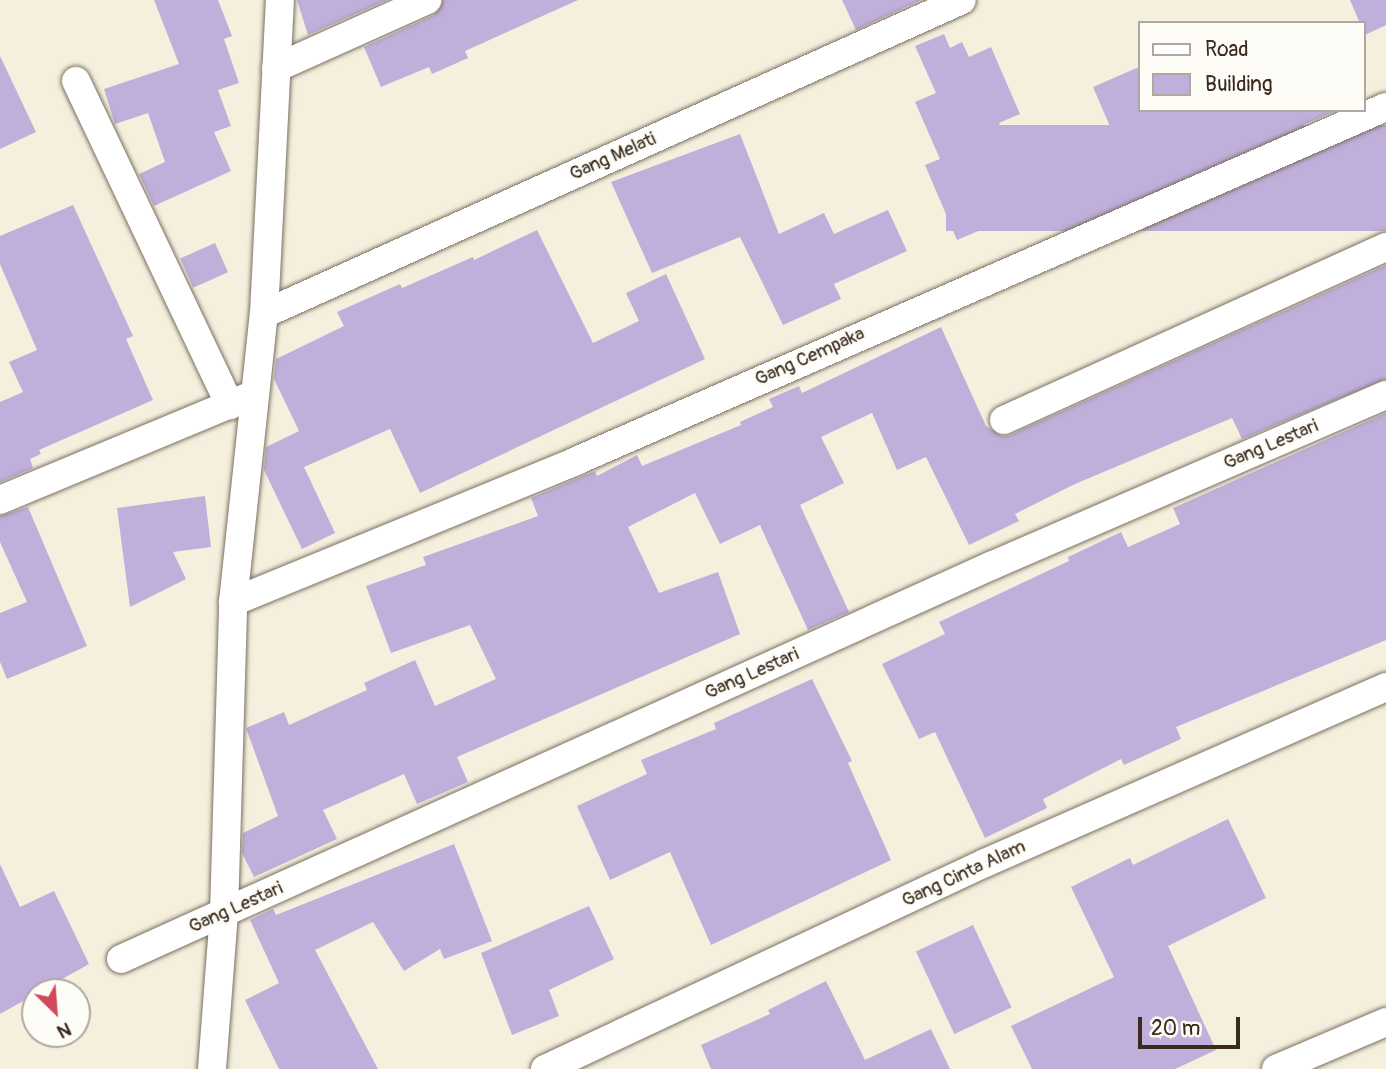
<!DOCTYPE html>
<html>
<head>
<meta charset="utf-8">
<style>
  body { margin:0 }
  #map { position:relative; width:1386px; height:1069px; overflow:hidden; background:#f5f0de; font-family:Pangolin,sans-serif }
  div>[style] { position:absolute }
  .building>* { inset:0; background:#c0afda; transform-origin:0 0 }
  .roads { filter:drop-shadow(0 0 2px #7c6f61) drop-shadow(0 0 2px #7c6f61) }
  .minor>* { height:28px; margin:-14px; padding:0 14px; transform-origin:14px; border-radius:14px; background:#fff }
  span { translate:-50% -50%; white-space:nowrap; text-align:center; line-height:1.15; -webkit-text-stroke:6px #fdfcf7; paint-order:stroke }
  .street-label { font-size:19px; color:#3b2a1e }
  .legend { position:absolute; left:1138px; top:21px; width:228px; height:91px; box-sizing:border-box; background:#fdfcf7; border:2px solid #afa8a0; margin:0; padding:9px 12px; list-style:none; font-size:21px; color:#3b2a1e }
  .legend li { display:flex; align-items:center; gap:14px; height:35px }
  .legend b { width:35px; border:2px solid #afa8a0 }
  .north { position:absolute; left:21px; top:978px; width:70px; height:70px; box-sizing:border-box; background:#fdfcf7; border:2px solid #afa8a0; border-radius:50%; rotate:155deg; font-size:19px; font-weight:700; line-height:28px; text-align:center; color:#3b2a1e }
  .north::after { content:''; display:block; margin:auto; width:24px; height:32px; background:#d1495b; clip-path:polygon(50% 0,100% 100%,50% 72%,0 100%) }
  .scale { position:absolute; left:1138px; top:1017px; width:102px; height:32px; box-sizing:border-box; border:4px solid #3b2a1e; border-top:0; padding-left:9px; font-size:21px; line-height:24px; white-space:nowrap; color:#3b2a1e; -webkit-text-stroke:5px #fdfcf7; paint-order:stroke }
</style>
</head>
<body>
<div id="map">
  <div class="building">
    <div style="clip-path:polygon(154px 0,218px 0,232px 36px,224px 39px,239px 83px,218px 90px,231px 126px,214px 132px,231px 171px,154px 206px,139px 174px,165px 162px,148px 113px,115px 124px,104px 89px,179px 64px)"></div>
    <div style="clip-path:polygon(297px 0,387px 0,308px 35px)"></div>
    <div style="clip-path:polygon(443px 0,578px 0,465px 51px,468px 58px,432px 74px,429px 67px,381px 87px,364px 47px,434px 15px)"></div>
    <div style="clip-path:polygon(842px 0,921px 0,856px 30px)"></div>
    <div style="clip-path:polygon(1350px 0,1386px 0,1386px 25px,1365px 35px)"></div>
    <div style="clip-path:polygon(944px 34px,950px 48px,962px 42px,969px 57px,991px 47px,1020px 114px,999px 123px,1017px 167px,972px 184px,990px 226px,957px 240px,925px 165px,940px 159px,915px 102px,936px 93px,915px 46px)"></div>
    <div style="clip-path:polygon(0 56px,36px 132px,0 149px)"></div>
    <div style="clip-path:polygon(1139px 67px,1139px 110px,1337px 110px,1140px 196px,1093px 87px)"></div>
    <div style="left:1386px;top:125px;width:106px;height:440px;rotate:90deg"></div>
    <div style="clip-path:polygon(740px 134px,779px 234px,824px 213px,834px 234px,888px 210px,907px 251px,834px 284px,841px 299px,783px 325px,740px 237px,652px 273px,611px 182px)"></div>
    <div style="clip-path:polygon(73px 205px,133px 336px,126px 339px,153px 400px,39px 450px,41px 454px,30px 459px,33px 468px,0 482px,0 402px,23px 392px,9px 362px,37px 350px,0 264px,0 236px)"></div>
    <div style="clip-path:polygon(537px 230px,593px 343px,639px 321px,626px 293px,666px 274px,705px 359px,420px 493px,390px 429px,304px 467px,335px 533px,302px 549px,264px 470px,266px 447px,299px 431px,274px 379px,276px 359px,344px 326px,337px 312px,400px 284px,402px 288px,473px 257px,474px 260px)"></div>
    <div style="left:215px;top:243px;width:32px;height:38px;rotate:66deg"></div>
    <div style="clip-path:polygon(1386px 265px,1386px 379px,1242px 439px,1232px 418px,1075px 484px,1015px 514px,1019px 521px,969px 545px,926px 457px,897px 470px,872px 413px,821px 437px,844px 483px,800px 505px,849px 612px,808px 630px,760px 525px,720px 544px,695px 493px,628px 527px,659px 593px,718px 572px,740px 634px,457px 757px,468px 782px,417px 804px,404px 774px,323px 810px,337px 839px,254px 877px,242px 853px,243px 833px,278px 816px,246px 728px,284px 712px,289px 725px,367px 690px,364px 683px,415px 660px,435px 706px,496px 679px,470px 625px,391px 653px,366px 586px,426px 565px,423px 557px,538px 516px,531px 498px,595px 471px,597px 476px,637px 455px,642px 466px,741px 425px,740px 422px,773px 407px,769px 399px,799px 386px,802px 393px,941px 327px,986px 426px,1002px 436px,1010px 435px)"></div>
    <div style="clip-path:polygon(1386px 413px,1386px 640px,1176px 727px,1181px 739px,1124px 765px,1121px 759px,1043px 799px,1047px 808px,985px 838px,935px 732px,919px 739px,882px 664px,945px 634px,939px 622px,1069px 561px,1068px 557px,1121px 532px,1128px 547px,1180px 524px,1173px 508px)"></div>
    <div style="clip-path:polygon(205px 496px,211px 547px,173px 552px,186px 579px,130px 607px,117px 508px)"></div>
    <div style="clip-path:polygon(28px 507px,87px 646px,7px 679px,0 662px,0 613px,27px 602px,0 542px,0 516px)"></div>
    <div style="clip-path:polygon(812px 679px,852px 761px,848px 763px,891px 860px,711px 945px,670px 852px,610px 880px,577px 806px,647px 774px,641px 760px,716px 729px,714px 723px)"></div>
    <div style="clip-path:polygon(1228px 819px,1266px 898px,1168px 946px,1216px 1050px,1175px 1069px,1032px 1069px,1011px 1026px,1114px 977px,1071px 887px,1130px 858px,1133px 865px)"></div>
    <div style="clip-path:polygon(454px 844px,492px 941px,444px 959px,440px 949px,404px 971px,373px 922px,315px 950px,378px 1069px,279px 1069px,245px 1000px,279px 983px,250px 920px,273px 909px,276px 915px)"></div>
    <div style="clip-path:polygon(0 864px,20px 907px,54px 891px,89px 964px,0 1014px)"></div>
    <div style="clip-path:polygon(589px 906px,614px 959px,549px 990px,559px 1016px,512px 1035px,481px 953px)"></div>
    <div style="left:973px;top:925px;width:91px;height:63px;rotate:65deg"></div>
    <div style="clip-path:polygon(826px 981px,865px 1060px,931px 1029px,950px 1069px,711px 1069px,701px 1045px,770px 1014px,768px 1010px)"></div>
  </div>
  <div class="roads">
    <div class="minor">
      <div style="left:276px;top:68px;width:166px;rotate:-24.2deg"></div>
      <div style="left:76px;top:81px;width:359px;rotate:64.6deg"></div>
      <div style="left:264px;top:314px;width:765px;rotate:-24.22deg"></div>
      <div style="left:1004px;top:420px;width:419px;rotate:-24.4deg"></div>
      <div style="left:0;top:500px;width:268px;rotate:-22.6deg"></div>
      <div style="left:233px;top:602px;width:371px;rotate:-22.3deg"></div>
      <div style="left:576px;top:461px;width:884px;rotate:-23.61deg"></div>
      <div style="left:121px;top:959px;width:957px;rotate:-24.32deg"></div>
      <div style="left:993px;top:565px;width:428px;rotate:-23.4deg"></div>
      <div style="left:212px;top:1069px;width:155px;rotate:-85.6deg"></div>
      <div style="left:224px;top:914px;width:312px;rotate:-88.3deg"></div>
      <div style="left:233px;top:602px;width:290px;rotate:-83.9deg"></div>
      <div style="left:264px;top:314px;width:314px;rotate:-87.1deg"></div>
      <div style="left:545px;top:1069px;width:486px;rotate:-25.1deg"></div>
      <div style="left:985px;top:863px;width:438px;rotate:-23.7deg"></div>
      <div style="left:1276px;top:1069px;width:120px;rotate:-23.1deg"></div>
    </div>
  </div>
  <div class="street-label">
    <span style="left:613px;top:157px;rotate:-24deg">Gang Melati</span>
    <span style="left:810px;top:357px;rotate:-24deg">Gang Cempaka</span>
    <span style="left:1271px;top:445px;rotate:-23deg">Gang Lestari</span>
    <span style="left:752px;top:674px;rotate:-24deg">Gang Lestari</span>
    <span style="left:964px;top:874px;rotate:-25deg">Gang Cinta Alam</span>
    <span style="left:236px;top:908px;rotate:-24deg">Gang Lestari</span>
  </div>
  <ul class="legend">
  <li><b style="height:9px;background:#fff"></b>Road</li>
  <li><b style="height:19px;background:#c0afda"></b>Building</li>
  </ul>
  <div class="north">N</div>
  <div class="scale">20 m</div>
</div>
</body>
</html>
